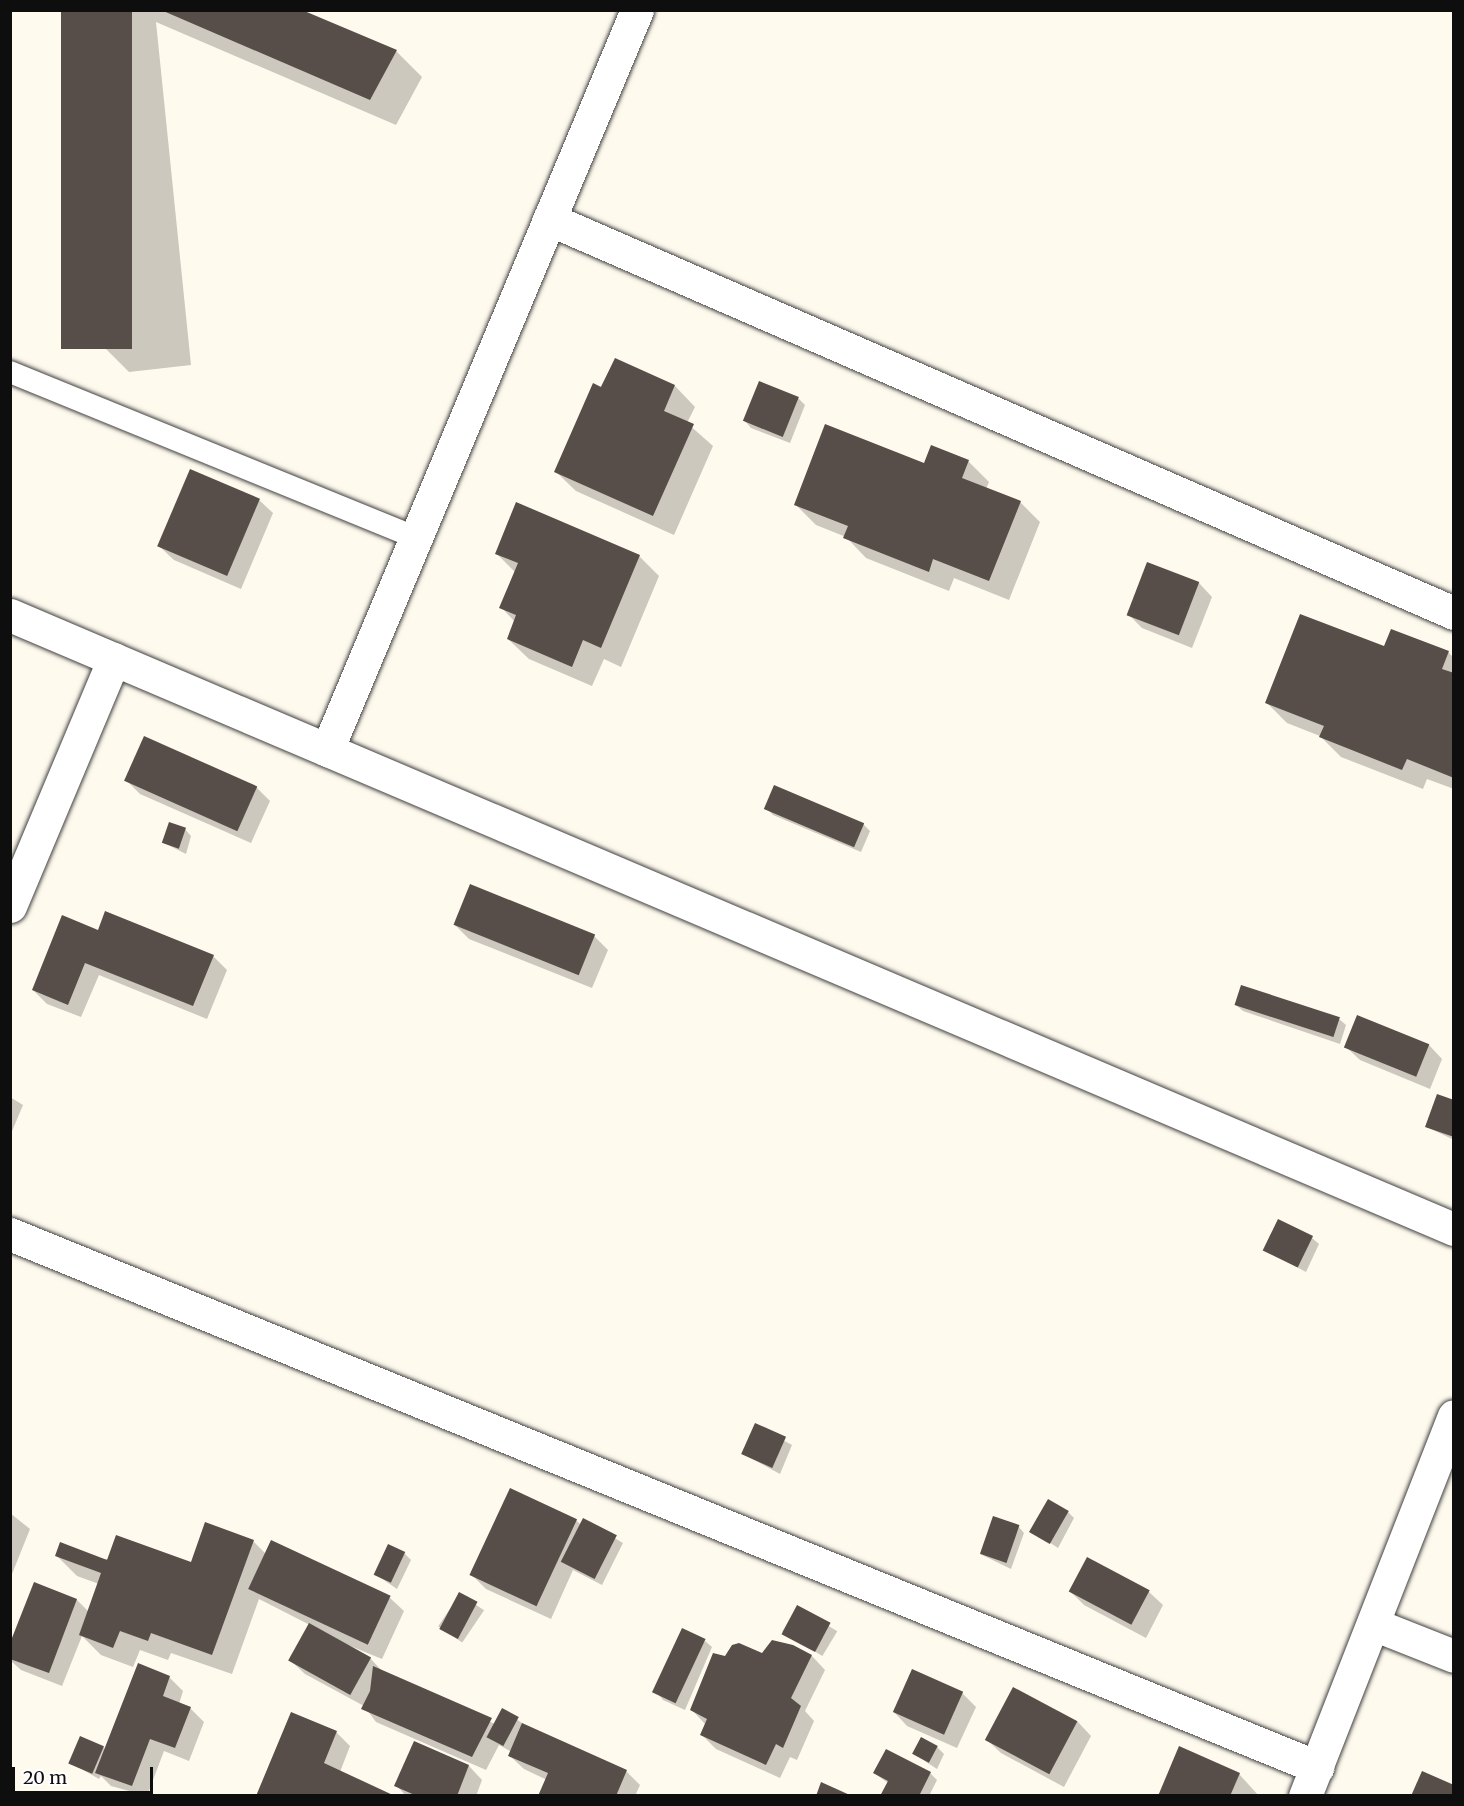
<!DOCTYPE html>
<html>
<head>
<meta charset="utf-8">
<style>
  body { margin:0 }
  #map { position:relative; width:1464px; height:1806px; overflow:hidden; background:#fffaee; font-family:Merriweather,serif }
  div>[style] { position:absolute }
  .shadow>* { inset:0; background:#0003; transform-origin:0 0 }
  .building>* { inset:0; background:#574d49; transform-origin:0 0 }
  .roads { filter:drop-shadow(0 0 2px #414141) drop-shadow(0 0 2px #414141) }
  .service>* { height:22px; margin:-11px; padding:0 11px; transform-origin:11px; border-radius:11px; background:#fff }
  .minor>* { height:33px; margin:-16.5px; padding:0 16.5px; transform-origin:16.5px; border-radius:16.5px; background:#fff }
  .tertiary>* { height:33px; margin:-16.5px; padding:0 16.5px; transform-origin:16.5px; border-radius:16.5px; background:#fff }
  span { translate:-50% -50%; white-space:nowrap; text-align:center; line-height:1.15; -webkit-text-stroke:6px #fff; paint-order:stroke }
  .frame { position:absolute; inset:0; border:12px solid #0e0e0e; pointer-events:none }
  .scale { position:absolute; left:12px; top:1767px; width:141px; height:27px; box-sizing:border-box; border:3px solid #0e0e0e; border-top:0; padding-left:8px; font-size:18px; line-height:21px; white-space:nowrap; color:#0e0e0e; -webkit-text-stroke:4px #fff; paint-order:stroke }
</style>
</head>
<body>
<div id="map">
  <div class="shadow">
    <div style="clip-path:polygon(63px 10px,298px 10px,396px 51px,422px 77px,396px 125px,156px 22px,191px 365px,129px 372px,103px 346px)"></div>
    <div style="clip-path:polygon(615px 360px,675px 386px,695px 407px,687px 423px,713px 446px,674px 535px,576px 491px,555px 471px)"></div>
    <div style="clip-path:polygon(798px 398px,805px 405px,790px 443px,751px 428px,745px 421px)"></div>
    <div style="clip-path:polygon(968px 461px,989px 482px,986px 489px,1020px 502px,1040px 522px,1009px 600px,954px 578px,949px 591px,866px 558px,846px 537px,816px 525px,796px 505px,925px 465px)"></div>
    <div style="clip-path:polygon(259px 500px,273px 513px,241px 589px,174px 560px,160px 547px)"></div>
    <div style="clip-path:polygon(496px 553px,639px 556px,659px 576px,621px 667px,604px 659px,592px 686px,529px 659px,508px 639px,515px 622px,501px 607px,515px 572px)"></div>
    <div style="clip-path:polygon(1148px 564px,1199px 583px,1212px 597px,1192px 648px,1142px 628px,1128px 614px)"></div>
    <div style="clip-path:polygon(1385px 648px,1448px 652px,1454px 658px,1454px 789px,1427px 779px,1423px 789px,1341px 757px,1320px 736px,1287px 723px,1267px 703px)"></div>
    <div style="clip-path:polygon(126px 780px,256px 787px,270px 801px,251px 843px,140px 794px)"></div>
    <div style="clip-path:polygon(767px 809px,863px 824px,870px 831px,861px 852px,773px 815px)"></div>
    <div style="clip-path:polygon(185px 829px,191px 836px,186px 854px,164px 843px)"></div>
    <div style="clip-path:polygon(455px 925px,594px 936px,608px 950px,592px 988px,469px 939px)"></div>
    <div style="clip-path:polygon(99px 932px,213px 956px,227px 970px,207px 1019px,99px 975px,81px 1017px,47px 1004px,33px 990px)"></div>
    <div style="clip-path:polygon(1236px 1005px,1339px 1019px,1346px 1025px,1340px 1044px,1243px 1011px)"></div>
    <div style="clip-path:polygon(1358px 1017px,1429px 1045px,1442px 1059px,1430px 1089px,1360px 1060px,1346px 1047px)"></div>
    <div style="clip-path:polygon(10px 1097px,23px 1105px,10px 1136px)"></div>
    <div style="clip-path:polygon(1454px 1102px,1454px 1140px,1427px 1127px)"></div>
    <div style="clip-path:polygon(1312px 1238px,1319px 1244px,1306px 1272px,1265px 1250px)"></div>
    <div style="clip-path:polygon(755px 1425px,792px 1445px,780px 1474px,743px 1454px)"></div>
    <div style="clip-path:polygon(1068px 1512px,1074px 1518px,1058px 1548px,1032px 1531px)"></div>
    <div style="clip-path:polygon(10px 1513px,30px 1529px,10px 1579px)"></div>
    <div style="clip-path:polygon(576px 1520px,581px 1525px,584px 1520px,623px 1543px,602px 1585px,573px 1570px,551px 1619px,486px 1589px,472px 1575px)"></div>
    <div style="clip-path:polygon(1018px 1526px,1024px 1533px,1011px 1569px,980px 1554px)"></div>
    <div style="clip-path:polygon(253px 1541px,266px 1554px,272px 1542px,390px 1598px,404px 1611px,382px 1659px,343px 1643px,370px 1658px,383px 1672px,495px 1724px,503px 1710px,525px 1725px,626px 1771px,640px 1785px,635px 1796px,540px 1796px,547px 1780px,524px 1769px,510px 1756px,512px 1752px,499px 1745px,486px 1770px,376px 1722px,364px 1706px,305px 1674px,291px 1661px,310px 1625px,259px 1599px,232px 1674px,171px 1653px,168px 1660px,140px 1650px,133px 1667px,101px 1655px,82px 1636px,62px 1686px,21px 1670px,10px 1660px,10px 1647px,35px 1584px,77px 1600px,89px 1612px,99px 1584px,77px 1576px,57px 1556px,192px 1564px)"></div>
    <div style="clip-path:polygon(404px 1553px,411px 1560px,397px 1589px,375px 1574px)"></div>
    <div style="clip-path:polygon(1088px 1559px,1149px 1592px,1163px 1605px,1146px 1638px,1084px 1605px,1071px 1592px)"></div>
    <div style="left:460px;top:1594px;width:29px;height:39px;rotate:34deg"></div>
    <div style="left:797px;top:1607px;width:47px;height:29px;rotate:31deg"></div>
    <div style="clip-path:polygon(705px 1641px,712px 1647px,685px 1710px,663px 1700px,657px 1693px)"></div>
    <div style="clip-path:polygon(781px 1643px,812px 1656px,825px 1670px,805px 1711px,814px 1721px,797px 1760px,790px 1757px,780px 1778px,716px 1749px,702px 1735px,705px 1724px,692px 1710px,726px 1657px,763px 1655px)"></div>
    <div style="clip-path:polygon(169px 1677px,183px 1691px,179px 1704px,190px 1708px,204px 1722px,189px 1761px,164px 1751px,147px 1796px,111px 1786px,101px 1776px,99px 1779px,71px 1763px,103px 1747px,106px 1750px)"></div>
    <div style="clip-path:polygon(1014px 1689px,1078px 1722px,1091px 1736px,1064px 1787px,1001px 1753px,987px 1740px)"></div>
    <div style="clip-path:polygon(962px 1693px,976px 1707px,957px 1748px,907px 1726px,894px 1712px)"></div>
    <div style="clip-path:polygon(291px 1714px,336px 1732px,350px 1746px,340px 1772px,257px 1796px)"></div>
    <div style="clip-path:polygon(415px 1743px,469px 1766px,482px 1780px,476px 1796px,406px 1796px,396px 1785px)"></div>
    <div style="clip-path:polygon(937px 1747px,944px 1754px,937px 1769px,914px 1754px)"></div>
    <div style="clip-path:polygon(874px 1773px,930px 1773px,937px 1780px,929px 1796px,882px 1796px,888px 1783px)"></div>
    <div style="clip-path:polygon(1239px 1774px,1259px 1796px,1160px 1796px)"></div>
  </div>
  <div class="building">
    <div style="left:61px;top:10px;width:71px;height:339px"></div>
    <div style="clip-path:polygon(161px 10px,302px 10px,397px 50px,370px 100px)"></div>
    <div style="clip-path:polygon(615px 358px,675px 385px,664px 411px,694px 424px,653px 516px,554px 472px,593px 383px,601px 387px)"></div>
    <div style="left:759px;top:381px;width:43px;height:43px;rotate:22deg"></div>
    <div style="clip-path:polygon(825px 424px,924px 463px,931px 445px,969px 460px,962px 478px,1021px 501px,989px 581px,933px 559px,929px 572px,843px 538px,848px 526px,794px 505px)"></div>
    <div style="left:190px;top:469px;width:76px;height:84px;rotate:23deg"></div>
    <div style="clip-path:polygon(516px 502px,640px 555px,601px 648px,583px 640px,572px 667px,507px 639px,516px 615px,499px 608px,518px 563px,495px 554px)"></div>
    <div style="left:1147px;top:562px;width:56px;height:57px;rotate:21deg"></div>
    <div style="clip-path:polygon(1300px 614px,1384px 646px,1391px 629px,1449px 651px,1442px 669px,1454px 673px,1454px 778px,1407px 759px,1402px 770px,1319px 737px,1324px 726px,1265px 703px)"></div>
    <div style="left:144px;top:736px;width:124px;height:49px;rotate:24deg"></div>
    <div style="left:774px;top:785px;width:98px;height:26px;rotate:23deg"></div>
    <div style="left:169px;top:822px;width:18px;height:22px;rotate:19deg"></div>
    <div style="left:470px;top:884px;width:135px;height:44px;rotate:22deg"></div>
    <div style="clip-path:polygon(105px 911px,214px 955px,193px 1006px,85px 963px,68px 1005px,32px 990px,62px 915px,98px 930px)"></div>
    <div style="left:1241px;top:985px;width:104px;height:21px;rotate:18deg"></div>
    <div style="left:1357px;top:1015px;width:78px;height:35px;rotate:22deg"></div>
    <div style="clip-path:polygon(1437px 1094px,1454px 1100px,1454px 1137px,1425px 1127px)"></div>
    <div style="left:1278px;top:1219px;width:39px;height:35px;rotate:26deg"></div>
    <div style="left:755px;top:1423px;width:34px;height:34px;rotate:24deg"></div>
    <div style="left:510px;top:1488px;width:74px;height:96px;rotate:25deg"></div>
    <div style="left:1048px;top:1499px;width:24px;height:38px;rotate:30deg"></div>
    <div style="left:993px;top:1516px;width:28px;height:40px;rotate:19deg"></div>
    <div style="left:583px;top:1518px;width:38px;height:49px;rotate:27deg"></div>
    <div style="clip-path:polygon(205px 1522px,254px 1540px,212px 1655px,151px 1633px,148px 1641px,120px 1631px,113px 1648px,79px 1635px,101px 1573px,55px 1556px,60px 1542px,107px 1560px,116px 1535px,191px 1562px)"></div>
    <div style="left:271px;top:1540px;width:132px;height:54px;rotate:25deg"></div>
    <div style="left:388px;top:1544px;width:19px;height:34px;rotate:25deg"></div>
    <div style="left:1087px;top:1557px;width:71px;height:39px;rotate:28deg"></div>
    <div style="clip-path:polygon(34px 1582px,77px 1599px,49px 1673px,10px 1659px,10px 1643px)"></div>
    <div style="left:459px;top:1592px;width:21px;height:42px;rotate:28deg"></div>
    <div style="left:797px;top:1605px;width:38px;height:33px;rotate:28deg"></div>
    <div style="left:309px;top:1623px;width:71px;height:43px;rotate:29deg"></div>
    <div style="left:682px;top:1628px;width:26px;height:71px;rotate:25deg"></div>
    <div style="clip-path:polygon(772px 1640px,793px 1645px,812px 1655px,791px 1698px,801px 1706px,783px 1748px,776px 1744px,766px 1765px,700px 1735px,707px 1719px,690px 1710px,713px 1653px,725px 1656px,732px 1645px,739px 1643px,762px 1653px)"></div>
    <div style="clip-path:polygon(138px 1663px,170px 1676px,163px 1696px,191px 1707px,175px 1748px,150px 1739px,132px 1786px,95px 1773px)"></div>
    <div style="clip-path:polygon(373px 1666px,492px 1718px,472px 1757px,361px 1709px,370px 1691px)"></div>
    <div style="left:912px;top:1669px;width:56px;height:47px;rotate:24deg"></div>
    <div style="left:1013px;top:1687px;width:73px;height:60px;rotate:28deg"></div>
    <div style="left:502px;top:1708px;width:19px;height:33px;rotate:28deg"></div>
    <div style="clip-path:polygon(291px 1712px,337px 1731px,324px 1763px,395px 1796px,256px 1796px)"></div>
    <div style="clip-path:polygon(522px 1723px,627px 1770px,616px 1796px,538px 1796px,548px 1773px,508px 1756px)"></div>
    <div style="left:80px;top:1736px;width:26px;height:30px;rotate:23deg"></div>
    <div style="left:921px;top:1737px;width:19px;height:19px;rotate:28deg"></div>
    <div style="clip-path:polygon(414px 1741px,469px 1765px,457px 1796px,417px 1796px,394px 1786px)"></div>
    <div style="clip-path:polygon(1179px 1746px,1240px 1773px,1230px 1796px,1158px 1796px)"></div>
    <div style="clip-path:polygon(886px 1749px,931px 1772px,919px 1796px,880px 1796px,888px 1781px,873px 1773px)"></div>
    <div style="clip-path:polygon(1422px 1771px,1454px 1785px,1454px 1796px,1411px 1796px)"></div>
    <div style="clip-path:polygon(821px 1782px,852px 1796px,816px 1796px)"></div>
  </div>
  <div class="roads">
    <div class="service">
      <div style="left:10px;top:372px;width:439px;rotate:22.2deg"></div>
    </div>
    <div class="minor">
      <div style="left:549px;top:219px;width:987px;rotate:23.53deg"></div>
      <div style="left:10px;top:615px;width:1569px;rotate:23.04deg"></div>
      <div style="left:327px;top:750px;width:802px;rotate:-67.27deg"></div>
      <div style="left:10px;top:906px;width:268px;rotate:-67.2deg"></div>
      <div style="left:10px;top:1234px;width:1412px;rotate:22.19deg"></div>
      <div style="left:1373px;top:1624px;width:87px;rotate:21.6deg"></div>
    </div>
    <div class="tertiary">
      <div style="left:1305px;top:1796px;width:408px;rotate:-68.6deg"></div>
    </div>
  </div>
  <div class="frame"></div>
  <div class="scale">20 m</div>
</div>
</body>
</html>
